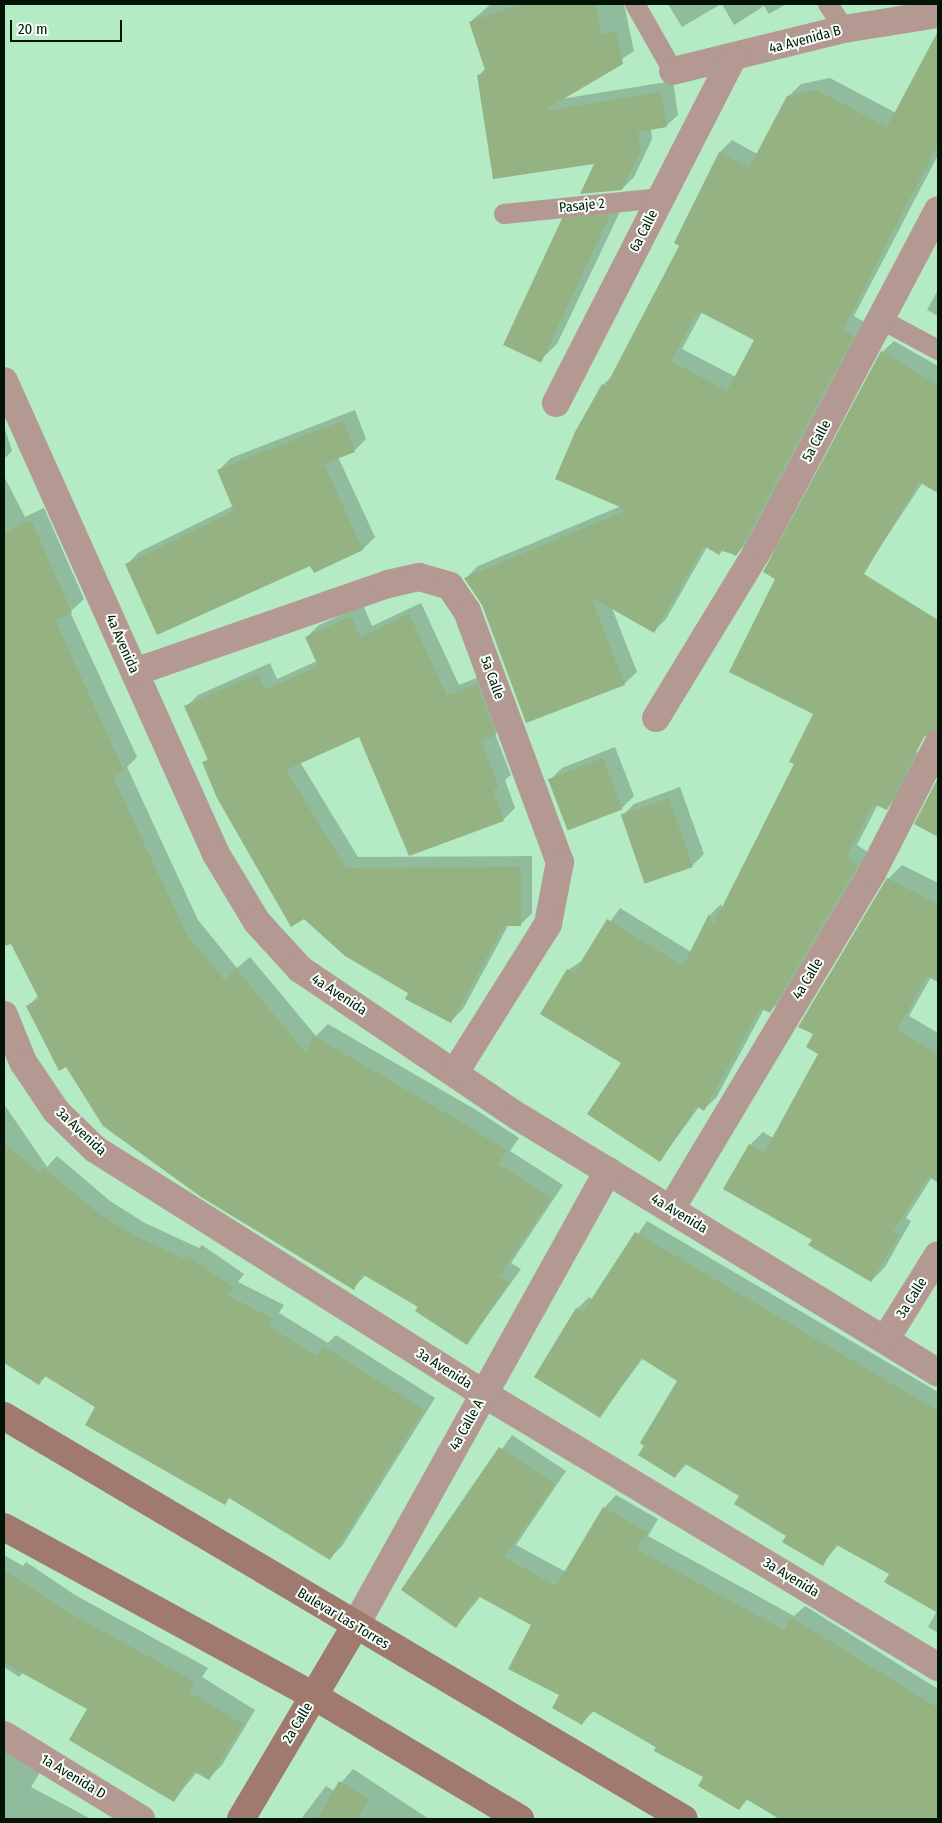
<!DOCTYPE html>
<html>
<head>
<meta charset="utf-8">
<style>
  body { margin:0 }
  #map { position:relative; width:942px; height:1823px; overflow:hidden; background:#b4eac4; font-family:"Fira Sans Condensed",sans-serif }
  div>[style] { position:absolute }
  .shadow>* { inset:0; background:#0003 }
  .building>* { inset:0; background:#95b382; transform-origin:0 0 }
  .lane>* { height:20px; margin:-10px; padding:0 10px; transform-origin:10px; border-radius:10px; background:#b49992 }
  .street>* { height:28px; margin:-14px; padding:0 14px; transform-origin:14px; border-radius:14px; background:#b49992 }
  .secondary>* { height:28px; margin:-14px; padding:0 14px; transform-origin:14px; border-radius:14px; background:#a0796f }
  span { translate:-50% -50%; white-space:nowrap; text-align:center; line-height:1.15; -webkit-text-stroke:4px #f4fff7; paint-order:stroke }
  .street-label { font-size:14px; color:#021408 }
  .frame { position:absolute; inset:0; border:5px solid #021408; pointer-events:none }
  .scale { position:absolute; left:10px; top:20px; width:112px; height:22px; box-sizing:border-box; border:2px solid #021408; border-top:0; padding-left:6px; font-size:15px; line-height:18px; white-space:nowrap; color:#021408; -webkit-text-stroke:4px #f4fff7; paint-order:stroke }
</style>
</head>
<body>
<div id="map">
  <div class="shadow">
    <div style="clip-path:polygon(491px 4px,624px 4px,634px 51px,561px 99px,673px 81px,678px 115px,666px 126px,651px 129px,652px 139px,634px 177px,622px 189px,596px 162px,479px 75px,486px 68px,470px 22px)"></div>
    <div style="clip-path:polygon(668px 4px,721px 4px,682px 27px)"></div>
    <div style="clip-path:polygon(722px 4px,786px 4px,769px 14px,764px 6px,734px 25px)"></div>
    <div style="clip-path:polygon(evenodd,938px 41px,938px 155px,854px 316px,866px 323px,748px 542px,736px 555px,707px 547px,666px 619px,654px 631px,612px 608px,637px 672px,624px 684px,483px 605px,465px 579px,478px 566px,621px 506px,603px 385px,613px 375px,681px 245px,675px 242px,720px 152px,732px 140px,757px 154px,788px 97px,801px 84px,830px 78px,896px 113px,938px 41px,702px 312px,755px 339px,736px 377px,682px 349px,702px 312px)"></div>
    <div style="clip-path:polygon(626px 199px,557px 344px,539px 361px,569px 220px,586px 203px)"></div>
    <div style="clip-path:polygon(938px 290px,938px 316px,927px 310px)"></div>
    <div style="clip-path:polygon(894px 341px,938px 366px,938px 491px,923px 482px,866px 568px,810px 577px,938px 651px,938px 703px,913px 750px,920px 754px,898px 797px,886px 809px,878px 804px,857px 845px,869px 853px,782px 1000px,770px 1011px,764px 1009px,716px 1098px,704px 1109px,699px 1107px,660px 1160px,623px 1063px,568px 970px,583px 960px,620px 908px,691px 952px,710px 915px,721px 904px,723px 909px,796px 764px,815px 713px,777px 578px,882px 352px)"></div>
    <div style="clip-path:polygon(355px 410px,366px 439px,354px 451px,338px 457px,375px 537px,363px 549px,315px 572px,311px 564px,127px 564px,139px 552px,233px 506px,219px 470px,231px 458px)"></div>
    <div style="clip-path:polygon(4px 426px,12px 451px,4px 459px)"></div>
    <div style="clip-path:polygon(4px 476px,25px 517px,44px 508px,84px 599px,70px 612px,137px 757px,127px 767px,198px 920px,237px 968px,250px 957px,316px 1036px,328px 1024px,476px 1110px,519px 1138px,510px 1151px,563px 1185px,511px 1263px,521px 1269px,467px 1344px,420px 1306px,366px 1275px,353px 1288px,28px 1006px,39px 995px,44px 932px,4px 945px)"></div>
    <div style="clip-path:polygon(421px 603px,459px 685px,489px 673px,507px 722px,495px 734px,511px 775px,505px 780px,515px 808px,503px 820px,359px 735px,300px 762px,358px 857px,532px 856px,532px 913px,520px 925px,509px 924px,463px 1009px,451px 1021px,304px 917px,291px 925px,204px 763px,209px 758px,186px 707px,198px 695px,270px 663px,277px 679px,317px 661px,307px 637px,319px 625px,363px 605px,372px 626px)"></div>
    <div style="clip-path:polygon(615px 747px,634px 796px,622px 808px,550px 780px,562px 768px)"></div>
    <div style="clip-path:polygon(938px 781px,938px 836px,916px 824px)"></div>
    <div style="clip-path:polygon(680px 787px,704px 854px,692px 866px,622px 816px,634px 804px)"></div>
    <div style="clip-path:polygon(902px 865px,938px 883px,938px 981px,931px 977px,909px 1016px,938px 1033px,938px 1179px,932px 1177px,906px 1218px,911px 1221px,885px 1267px,871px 1281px,813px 1239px,750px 1145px,763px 1132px,773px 1138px,819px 1053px,888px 879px)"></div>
    <div style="clip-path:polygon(4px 1104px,47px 1167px,57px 1156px,110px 1201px,145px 1223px,199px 1248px,202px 1245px,244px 1274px,238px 1282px,284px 1305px,279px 1313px,328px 1343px,336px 1335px,435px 1398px,342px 1546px,330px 1558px,230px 1497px,224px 1503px,96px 1407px,46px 1376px,39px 1383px,4px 1362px)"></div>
    <div style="clip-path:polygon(647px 1221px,938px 1392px,938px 1633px,928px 1627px,937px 1611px,891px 1573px,839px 1544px,822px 1564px,741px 1496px,687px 1464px,675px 1476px,679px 1380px,643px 1358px,600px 1416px,577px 1309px,589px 1297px,593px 1300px)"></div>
    <div style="clip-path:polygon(512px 1435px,566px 1471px,516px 1545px,566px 1572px,604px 1508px,616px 1495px,658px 1519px,648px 1536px,794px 1616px,805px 1606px,938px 1689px,938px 1819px,779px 1819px,748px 1799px,739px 1809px,704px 1777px,595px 1710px,582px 1723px,561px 1695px,533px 1624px,481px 1596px,456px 1626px,402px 1590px)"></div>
    <div style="clip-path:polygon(4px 1555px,23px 1566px,26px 1562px,75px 1595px,208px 1668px,202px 1677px,255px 1710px,222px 1765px,209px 1778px,197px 1772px,174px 1800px,88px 1709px,23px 1673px,19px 1677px,4px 1667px)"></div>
    <div style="clip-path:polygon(4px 1748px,41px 1771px,31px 1787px,91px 1819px,4px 1819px)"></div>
    <div style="clip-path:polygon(353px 1769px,429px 1819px,301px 1819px,326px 1786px,334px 1791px)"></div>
  </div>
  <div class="building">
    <div style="clip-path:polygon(521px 4px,596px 4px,601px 35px,616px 31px,623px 64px,543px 111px,661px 92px,667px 127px,638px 132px,641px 151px,622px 190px,580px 194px,594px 164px,493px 179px,477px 75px,486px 73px,469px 22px)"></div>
    <div style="clip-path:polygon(evenodd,938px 31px,938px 144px,843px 329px,854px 336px,749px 534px,736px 556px,723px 549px,719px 555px,704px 546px,654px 633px,591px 597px,625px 685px,526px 723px,482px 605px,464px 578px,627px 510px,555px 479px,575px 432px,602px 384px,606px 386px,679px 246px,674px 243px,719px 152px,749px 168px,787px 96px,817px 90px,887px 127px,938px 31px,698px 311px,754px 340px,727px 391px,671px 361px,698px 311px)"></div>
    <div style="left:610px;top:215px;width:163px;height:42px;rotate:115deg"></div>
    <div style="clip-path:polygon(881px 351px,938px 385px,938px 493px,919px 482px,864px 574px,938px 620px,938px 729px,924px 737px,887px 810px,873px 804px,846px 858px,858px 865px,770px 1013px,760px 1008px,704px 1111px,697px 1106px,660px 1162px,587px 1114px,621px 1063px,540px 1014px,567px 969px,574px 973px,607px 919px,683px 966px,709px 914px,713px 925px,794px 764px,789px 762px,813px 714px,729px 672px,775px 579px,763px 572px)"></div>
    <div style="clip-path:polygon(343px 421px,355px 452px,324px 464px,363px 550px,314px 573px,310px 566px,157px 635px,125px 564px,234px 511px,217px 470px)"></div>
    <div style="clip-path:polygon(31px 520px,72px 613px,55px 620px,124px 771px,113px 777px,186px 933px,224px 980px,236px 969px,305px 1052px,314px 1036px,463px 1123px,507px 1151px,498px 1164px,551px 1198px,499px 1276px,509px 1282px,467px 1345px,415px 1311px,418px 1307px,362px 1274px,354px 1290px,201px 1197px,103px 1126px,66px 1067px,59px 1071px,26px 1006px,39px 999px,11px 944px,4px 946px,4px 533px)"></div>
    <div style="clip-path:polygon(409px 614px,447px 696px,477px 684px,496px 735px,481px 741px,499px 788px,493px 790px,504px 821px,409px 856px,359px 737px,286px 770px,346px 868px,521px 867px,521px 926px,504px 926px,451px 1023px,405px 999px,408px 993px,345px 956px,304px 919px,291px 927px,217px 798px,202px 762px,208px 760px,184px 706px,258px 674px,265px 690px,318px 666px,305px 637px,351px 616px,360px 637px)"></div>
    <div style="left:603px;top:758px;width:55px;height:59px;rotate:69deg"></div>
    <div style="clip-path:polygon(938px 778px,938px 837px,914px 824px)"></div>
    <div style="left:669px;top:798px;width:73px;height:51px;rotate:71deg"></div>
    <div style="clip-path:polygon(887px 878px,938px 904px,938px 982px,927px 976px,897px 1030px,938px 1054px,938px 1183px,928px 1176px,893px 1232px,899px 1235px,871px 1282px,808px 1245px,812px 1240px,723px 1189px,749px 1144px,764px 1153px,818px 1054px,806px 1047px,813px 1034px,798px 1027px)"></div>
    <div style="clip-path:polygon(4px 1143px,40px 1173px,44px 1168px,98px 1213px,133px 1235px,187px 1260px,188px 1256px,233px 1287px,227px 1295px,272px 1318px,268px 1326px,317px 1356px,323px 1346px,424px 1410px,330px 1560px,229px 1498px,225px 1505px,85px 1425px,95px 1407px,45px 1376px,39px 1385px,4px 1363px)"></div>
    <div style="clip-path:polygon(635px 1232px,938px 1411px,938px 1613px,884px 1582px,889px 1574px,835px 1544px,823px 1566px,782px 1542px,786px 1536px,734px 1504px,739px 1496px,684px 1463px,675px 1478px,638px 1455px,644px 1446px,640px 1443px,677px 1381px,641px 1358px,600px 1418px,534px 1377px,576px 1308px,583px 1312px)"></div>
    <div style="clip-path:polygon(499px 1447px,555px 1484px,504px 1557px,556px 1586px,603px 1507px,647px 1532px,637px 1549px,784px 1630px,791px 1617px,938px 1708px,938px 1819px,780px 1819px,746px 1799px,739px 1810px,698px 1786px,703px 1777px,654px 1751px,656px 1747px,591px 1710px,582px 1725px,552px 1708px,559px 1695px,508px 1669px,531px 1625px,478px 1596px,456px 1628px,401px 1590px)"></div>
    <div style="clip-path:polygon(4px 1570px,62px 1609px,195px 1682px,189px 1692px,243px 1724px,209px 1780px,193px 1771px,174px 1802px,69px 1740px,87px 1709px,4px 1663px)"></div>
    <div style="clip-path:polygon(339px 1781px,369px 1799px,357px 1819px,317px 1819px)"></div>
  </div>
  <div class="lane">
    <div style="left:635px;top:4px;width:77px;rotate:60.4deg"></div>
    <div style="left:828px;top:4px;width:30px;rotate:57deg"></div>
    <div style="left:504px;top:214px;width:158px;rotate:-5.8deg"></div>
    <div style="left:882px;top:320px;width:64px;rotate:28.2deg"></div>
  </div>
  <div class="street">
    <div style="left:673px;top:71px;width:176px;rotate:-13.8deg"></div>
    <div style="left:844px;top:29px;width:95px;rotate:-9.1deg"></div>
    <div style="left:4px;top:381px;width:518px;rotate:65.86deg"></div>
    <div style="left:216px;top:854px;width:79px;rotate:58.9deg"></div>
    <div style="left:257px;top:922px;width:64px;rotate:47.5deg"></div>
    <div style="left:300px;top:969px;width:264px;rotate:34.1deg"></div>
    <div style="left:519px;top:1117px;width:491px;rotate:31.4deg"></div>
    <div style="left:556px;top:403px;width:386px;rotate:-62.9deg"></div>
    <div style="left:135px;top:672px;width:268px;rotate:-19.2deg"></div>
    <div style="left:388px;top:584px;width:32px;rotate:-13deg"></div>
    <div style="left:419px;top:577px;width:32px;rotate:16deg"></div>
    <div style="left:450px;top:586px;width:30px;rotate:56deg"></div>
    <div style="left:467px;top:611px;width:268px;rotate:69.7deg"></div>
    <div style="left:560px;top:862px;width:63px;rotate:101deg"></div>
    <div style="left:548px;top:924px;width:175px;rotate:122.1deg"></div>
    <div style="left:656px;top:718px;width:206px;rotate:-58.7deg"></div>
    <div style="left:763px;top:542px;width:375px;rotate:-62.2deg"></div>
    <div style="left:4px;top:1015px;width:51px;rotate:68deg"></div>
    <div style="left:23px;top:1062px;width:59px;rotate:56deg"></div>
    <div style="left:56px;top:1111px;width:54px;rotate:44.3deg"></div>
    <div style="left:95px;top:1149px;width:460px;rotate:32.2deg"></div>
    <div style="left:484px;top:1394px;width:530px;rotate:31.02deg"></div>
    <div style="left:671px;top:1209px;width:392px;rotate:-59.1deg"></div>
    <div style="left:872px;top:873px;width:145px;rotate:-62.9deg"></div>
    <div style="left:885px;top:1340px;width:100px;rotate:-58.1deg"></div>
    <div style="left:355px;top:1626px;width:521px;rotate:-60.92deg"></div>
    <div style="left:4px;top:1735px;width:161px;rotate:31.5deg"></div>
  </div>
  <div class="secondary">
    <div style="left:4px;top:1416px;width:790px;rotate:30.65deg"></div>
    <div style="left:4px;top:1527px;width:353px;rotate:28.6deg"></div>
    <div style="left:314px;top:1696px;width:240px;rotate:30.8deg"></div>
    <div style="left:241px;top:1819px;width:224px;rotate:-59.4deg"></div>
  </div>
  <div class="street-label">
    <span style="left:805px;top:40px;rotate:-15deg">4a Avenida B</span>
    <span style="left:582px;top:206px;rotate:-6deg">Pasaje 2</span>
    <span style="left:644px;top:231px;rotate:-63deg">6a Calle</span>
    <span style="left:817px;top:441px;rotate:-62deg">5a Calle</span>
    <span style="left:122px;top:644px;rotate:66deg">4a Avenida</span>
    <span style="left:492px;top:678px;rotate:70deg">5a Calle</span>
    <span style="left:808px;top:979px;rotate:-59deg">4a Calle</span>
    <span style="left:339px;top:995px;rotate:33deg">4a Avenida</span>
    <span style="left:81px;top:1132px;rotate:43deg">3a Avenida</span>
    <span style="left:679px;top:1214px;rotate:31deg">4a Avenida</span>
    <span style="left:912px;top:1298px;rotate:-58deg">3a Calle</span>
    <span style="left:444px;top:1369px;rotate:32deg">3a Avenida</span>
    <span style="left:467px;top:1425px;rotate:-61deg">4a Calle A</span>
    <span style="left:791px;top:1578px;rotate:31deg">3a Avenida</span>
    <span style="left:343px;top:1619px;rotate:31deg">Bulevar Las Torres</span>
    <span style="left:298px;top:1723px;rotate:-59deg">2a Calle</span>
    <span style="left:73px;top:1777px;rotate:31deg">1a Avenida D</span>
  </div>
  <div class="frame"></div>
  <div class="scale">20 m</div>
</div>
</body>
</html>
